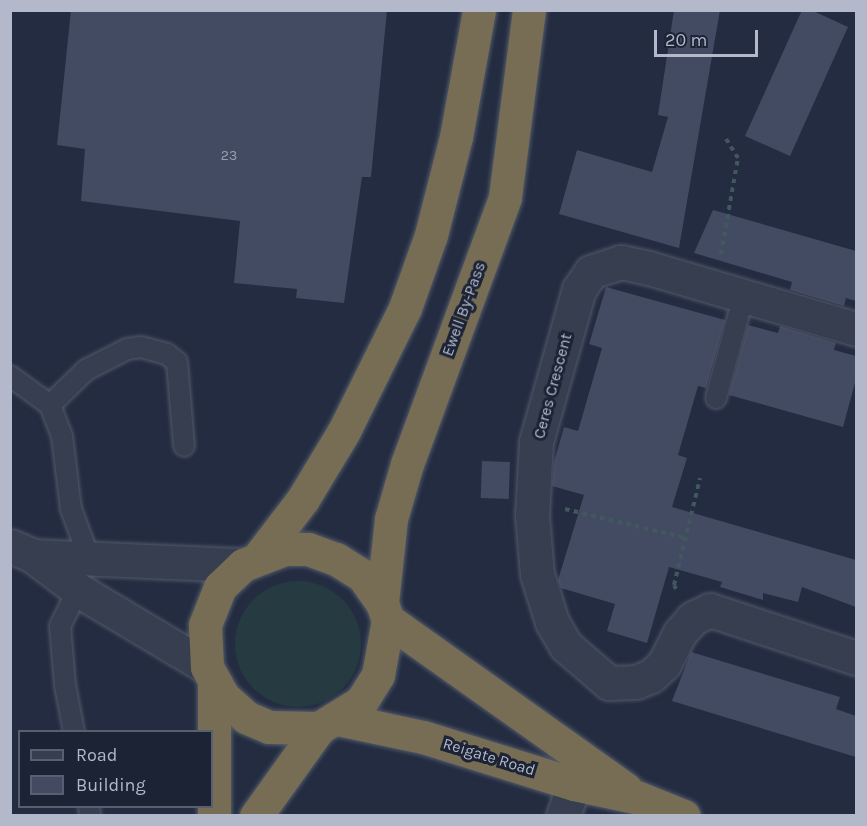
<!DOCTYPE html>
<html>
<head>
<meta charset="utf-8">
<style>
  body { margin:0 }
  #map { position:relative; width:867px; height:826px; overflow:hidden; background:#232c40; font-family:Karla,sans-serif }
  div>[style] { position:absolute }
  .green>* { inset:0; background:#253a41 }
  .round { border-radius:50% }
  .building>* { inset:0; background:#424b62; transform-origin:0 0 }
  .path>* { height:4px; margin-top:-2px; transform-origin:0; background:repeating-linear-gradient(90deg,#43575e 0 4.5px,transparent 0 9px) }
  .roads { filter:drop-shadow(0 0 2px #52596a) drop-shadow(0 0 2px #52596a) }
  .lane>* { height:20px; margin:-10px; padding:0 10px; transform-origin:10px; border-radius:10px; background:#373e50 }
  .street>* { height:33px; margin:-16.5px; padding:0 16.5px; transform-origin:16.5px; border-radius:16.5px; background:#373e50 }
  .highway>* { height:33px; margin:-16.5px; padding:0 16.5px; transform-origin:16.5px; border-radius:16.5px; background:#766d54 }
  span { translate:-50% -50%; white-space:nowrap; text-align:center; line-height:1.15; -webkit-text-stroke:6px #1c2335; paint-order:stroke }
  .number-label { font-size:14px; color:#979eb0 }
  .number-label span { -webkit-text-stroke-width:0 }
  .street-label { font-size:16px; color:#b3b9ca }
  .frame { position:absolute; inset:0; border:12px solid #b3b9ca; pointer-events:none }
  .legend { position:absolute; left:18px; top:730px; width:195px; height:78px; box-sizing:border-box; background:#1c2335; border:2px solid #585f71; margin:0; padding:8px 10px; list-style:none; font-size:18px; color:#b3b9ca }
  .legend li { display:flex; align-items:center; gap:12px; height:30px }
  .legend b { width:30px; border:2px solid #585f71 }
  .scale { position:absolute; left:654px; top:30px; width:104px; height:27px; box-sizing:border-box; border:3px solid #b3b9ca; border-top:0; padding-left:8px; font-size:18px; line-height:21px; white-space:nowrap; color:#b3b9ca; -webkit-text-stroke:4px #1c2335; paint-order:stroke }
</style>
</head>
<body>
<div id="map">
  <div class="green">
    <div class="round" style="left:235px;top:581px;width:126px;height:126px"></div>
  </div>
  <div class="building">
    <div style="clip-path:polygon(71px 10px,387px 10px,371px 177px,362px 177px,344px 303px,296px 298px,297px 289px,234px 283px,240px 221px,81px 201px,85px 149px,57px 145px)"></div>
    <div style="clip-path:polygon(674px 10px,720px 10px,679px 248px,559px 214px,577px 150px,652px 172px,668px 117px,658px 115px)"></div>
    <div style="clip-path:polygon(802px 10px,811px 10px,848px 27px,790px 156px,745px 136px)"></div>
    <div style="clip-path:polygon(713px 210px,856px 251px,856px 301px,846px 298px,844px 306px,790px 290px,792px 282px,694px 253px)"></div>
    <div style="clip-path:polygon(606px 287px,725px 320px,706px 388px,698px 386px,678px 455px,687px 458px,672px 507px,856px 560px,856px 607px,802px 587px,798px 602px,763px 593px,763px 600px,720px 587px,722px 582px,669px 567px,647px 643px,607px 631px,615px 604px,561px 588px,558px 580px,584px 495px,552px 486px,554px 462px,564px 427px,578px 431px,602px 348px,589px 344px)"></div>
    <div style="clip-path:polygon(748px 325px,778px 333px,780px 326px,836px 343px,834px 350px,856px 356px,856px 379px,843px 427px,729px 395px)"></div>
    <div style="left:482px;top:461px;width:28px;height:37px;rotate:2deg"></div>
    <div style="clip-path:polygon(691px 652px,840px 697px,836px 709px,856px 716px,856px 757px,672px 701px)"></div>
  </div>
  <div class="path">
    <div style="left:721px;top:254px;width:97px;rotate:-80deg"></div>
    <div style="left:738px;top:158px;width:25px;rotate:-122deg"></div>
    <div style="left:565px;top:509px;width:124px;rotate:13.5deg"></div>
    <div style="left:676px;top:589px;width:4px;rotate:-117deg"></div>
    <div style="left:674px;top:585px;width:110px;rotate:-76.3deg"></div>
  </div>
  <div class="roads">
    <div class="lane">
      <div style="left:10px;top:376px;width:49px;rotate:35.9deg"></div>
      <div style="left:50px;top:405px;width:33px;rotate:69deg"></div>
      <div style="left:62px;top:436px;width:74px;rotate:83deg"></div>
      <div style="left:71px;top:509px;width:52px;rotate:69.8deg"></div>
      <div style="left:716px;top:398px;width:107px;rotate:-74.8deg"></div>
      <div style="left:50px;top:405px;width:50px;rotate:-44.2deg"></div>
      <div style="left:86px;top:370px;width:46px;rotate:-27.1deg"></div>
      <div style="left:127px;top:349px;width:14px;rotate:-8deg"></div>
      <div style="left:141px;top:347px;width:27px;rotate:15deg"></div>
      <div style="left:167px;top:354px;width:13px;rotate:39deg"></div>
      <div style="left:177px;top:362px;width:84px;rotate:85.2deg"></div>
      <div style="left:74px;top:732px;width:48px;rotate:-100.8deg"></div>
      <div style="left:65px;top:685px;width:59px;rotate:-94.8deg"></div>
      <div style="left:60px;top:626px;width:40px;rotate:-63.4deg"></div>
      <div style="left:89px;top:806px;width:10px;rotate:84deg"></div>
    </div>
    <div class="street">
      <div style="left:856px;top:329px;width:216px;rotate:-163.6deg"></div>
      <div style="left:649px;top:268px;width:29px;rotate:-168deg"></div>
      <div style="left:621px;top:262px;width:32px;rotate:162deg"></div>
      <div style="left:591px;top:272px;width:21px;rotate:125deg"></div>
      <div style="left:579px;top:289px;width:159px;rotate:105.7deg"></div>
      <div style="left:536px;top:442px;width:73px;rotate:93.1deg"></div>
      <div style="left:532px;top:515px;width:59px;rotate:85.2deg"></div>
      <div style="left:537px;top:574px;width:50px;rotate:72.6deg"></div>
      <div style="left:552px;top:622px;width:28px;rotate:60deg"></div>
      <div style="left:566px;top:646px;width:57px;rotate:40.7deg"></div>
      <div style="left:609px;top:683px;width:27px;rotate:-2deg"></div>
      <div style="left:636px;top:682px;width:16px;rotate:-22deg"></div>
      <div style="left:651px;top:676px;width:18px;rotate:-43deg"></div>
      <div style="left:664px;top:664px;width:34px;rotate:-63deg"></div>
      <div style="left:679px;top:634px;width:21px;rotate:-49deg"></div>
      <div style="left:693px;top:618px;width:19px;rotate:-25deg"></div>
      <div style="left:710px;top:610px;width:154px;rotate:18.2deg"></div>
      <div style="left:10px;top:546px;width:25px;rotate:23deg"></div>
      <div style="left:33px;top:556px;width:56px;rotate:37.1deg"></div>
      <div style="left:78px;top:590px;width:150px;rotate:30.8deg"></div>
      <div style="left:33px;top:556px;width:210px;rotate:2.5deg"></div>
      <div style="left:563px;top:816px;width:34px;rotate:-71deg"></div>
    </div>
    <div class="highway">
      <div style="left:285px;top:549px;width:23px"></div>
      <div style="left:308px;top:549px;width:30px;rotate:20deg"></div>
      <div style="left:336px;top:559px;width:32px;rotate:32deg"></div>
      <div style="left:363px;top:576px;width:33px;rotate:55deg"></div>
      <div style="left:382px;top:603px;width:18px;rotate:71deg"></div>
      <div style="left:388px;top:620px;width:56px;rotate:100.3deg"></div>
      <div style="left:378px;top:675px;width:32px;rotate:122deg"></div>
      <div style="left:361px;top:702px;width:49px;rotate:148.2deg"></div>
      <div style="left:319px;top:728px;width:50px;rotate:-178.9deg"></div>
      <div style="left:269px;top:727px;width:25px;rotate:-157deg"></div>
      <div style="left:246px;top:717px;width:31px;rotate:-138deg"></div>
      <div style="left:223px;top:696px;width:33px;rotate:-119deg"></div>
      <div style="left:207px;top:667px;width:42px;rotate:-92.7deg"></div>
      <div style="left:205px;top:625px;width:41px;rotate:-68.5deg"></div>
      <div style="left:220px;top:587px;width:32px;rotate:-44deg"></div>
      <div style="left:243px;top:565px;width:45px;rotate:-20.9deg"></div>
      <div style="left:261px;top:554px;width:69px;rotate:-52.6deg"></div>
      <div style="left:303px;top:499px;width:79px;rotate:-58.9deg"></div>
      <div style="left:344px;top:431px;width:137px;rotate:-63.6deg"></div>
      <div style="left:405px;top:308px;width:77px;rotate:-70.4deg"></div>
      <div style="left:431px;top:235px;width:101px;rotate:-75.7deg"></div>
      <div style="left:456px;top:137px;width:129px;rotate:-79.7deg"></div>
      <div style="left:382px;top:603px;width:84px;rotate:-83.9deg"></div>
      <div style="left:391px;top:519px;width:57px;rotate:-73.8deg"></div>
      <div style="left:407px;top:464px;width:284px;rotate:-69.8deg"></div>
      <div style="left:505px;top:197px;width:189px;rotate:-82.7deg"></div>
      <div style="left:388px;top:620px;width:292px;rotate:35.4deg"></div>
      <div style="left:214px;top:684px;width:132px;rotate:90deg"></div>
      <div style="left:338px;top:719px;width:87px;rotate:12deg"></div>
      <div style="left:423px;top:737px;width:158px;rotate:17.3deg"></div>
      <div style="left:574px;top:784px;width:66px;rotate:12.2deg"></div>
      <div style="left:639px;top:798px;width:48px;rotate:21.8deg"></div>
      <div style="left:256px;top:816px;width:108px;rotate:-54.4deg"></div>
    </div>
  </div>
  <div class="number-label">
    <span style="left:229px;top:156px">23</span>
  </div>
  <div class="street-label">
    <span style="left:464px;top:309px;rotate:-70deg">Ewell By-Pass</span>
    <span style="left:553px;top:386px;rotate:-75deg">Ceres Crescent</span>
    <span style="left:489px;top:757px;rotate:17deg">Reigate Road</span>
  </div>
  <div class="frame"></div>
  <ul class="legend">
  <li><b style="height:8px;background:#373e50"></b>Road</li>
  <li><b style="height:16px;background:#424b62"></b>Building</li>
  </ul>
  <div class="scale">20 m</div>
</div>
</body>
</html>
